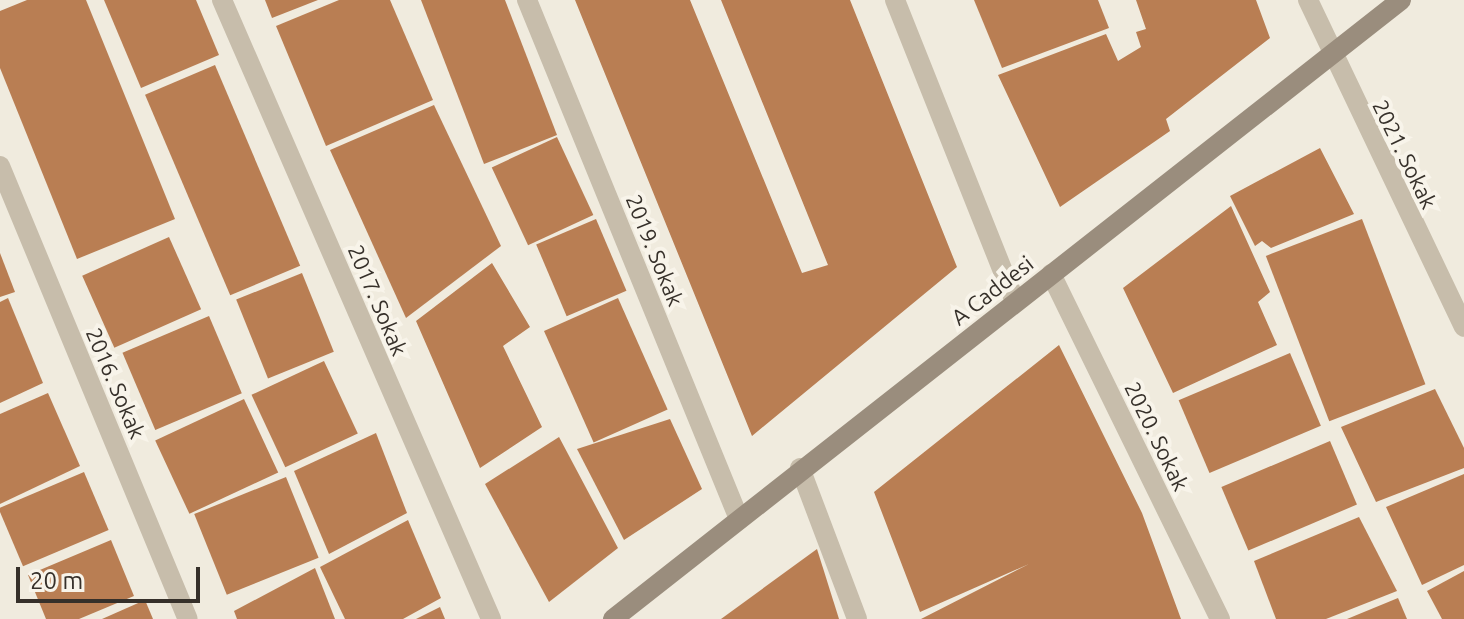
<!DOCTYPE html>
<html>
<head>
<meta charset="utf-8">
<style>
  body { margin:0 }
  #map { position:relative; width:1464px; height:619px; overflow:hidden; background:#f0ebde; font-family:Ubuntu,sans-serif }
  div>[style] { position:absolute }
  .building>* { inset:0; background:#b97e53; transform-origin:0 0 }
  .street>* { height:20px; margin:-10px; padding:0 10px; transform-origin:10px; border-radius:10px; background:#c7bdab }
  .secondary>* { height:20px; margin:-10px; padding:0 10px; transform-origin:10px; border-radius:10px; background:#9a8d7d }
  span { translate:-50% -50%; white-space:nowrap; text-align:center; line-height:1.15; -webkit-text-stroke:8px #f8f4ea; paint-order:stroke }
  .street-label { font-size:22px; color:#36302a }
  .scale { position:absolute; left:16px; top:567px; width:184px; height:36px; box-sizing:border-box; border:4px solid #36302a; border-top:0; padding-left:10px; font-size:24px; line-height:28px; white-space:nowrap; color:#36302a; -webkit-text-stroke:6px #f8f4ea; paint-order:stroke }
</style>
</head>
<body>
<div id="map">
  <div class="building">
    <div style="clip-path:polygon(27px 0,86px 0,175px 219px,77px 259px,0 68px,0 11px)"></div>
    <div style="clip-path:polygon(104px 0,196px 0,219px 55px,141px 88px)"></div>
    <div style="clip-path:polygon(265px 0,318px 0,272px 18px)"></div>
    <div style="clip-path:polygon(339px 0,390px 0,433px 100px,326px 146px,276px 26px)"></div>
    <div style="clip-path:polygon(421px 0,505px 0,557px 135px,484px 164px)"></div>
    <div style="clip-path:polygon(575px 0,690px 0,802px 273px,828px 265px,721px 0,850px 0,957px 267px,752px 436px)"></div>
    <div style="clip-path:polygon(974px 0,1098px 0,1109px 28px,1002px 68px)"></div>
    <div style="clip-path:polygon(1136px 0,1256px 0,1270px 38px,1166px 119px,1170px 131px,1060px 207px,998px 75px,1106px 34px,1118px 61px,1141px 47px,1136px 32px,1146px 29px)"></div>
    <div style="left:215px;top:65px;width:218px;height:76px;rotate:67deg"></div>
    <div style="clip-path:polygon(434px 105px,501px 246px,406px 318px,330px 150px)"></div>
    <div style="left:557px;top:137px;width:86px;height:72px;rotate:65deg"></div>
    <div style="clip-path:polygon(1320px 148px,1354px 214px,1271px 248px,1262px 241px,1255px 246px,1230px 196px)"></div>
    <div style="clip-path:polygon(1231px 206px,1270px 292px,1258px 302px,1277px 345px,1173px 393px,1123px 288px)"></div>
    <div style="left:596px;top:219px;width:78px;height:65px;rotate:67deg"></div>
    <div style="left:1362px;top:219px;width:177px;height:103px;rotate:69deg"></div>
    <div style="left:169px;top:237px;width:79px;height:95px;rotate:66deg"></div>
    <div style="clip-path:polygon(0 253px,15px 292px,0 297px)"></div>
    <div style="clip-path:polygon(492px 263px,530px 327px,503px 346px,542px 427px,480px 468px,416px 321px)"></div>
    <div style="left:302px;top:273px;width:85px;height:71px;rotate:68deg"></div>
    <div style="clip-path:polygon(8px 298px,43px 383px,0 403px,0 302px)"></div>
    <div style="left:618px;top:298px;width:122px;height:81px;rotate:66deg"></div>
    <div style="left:209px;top:316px;width:84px;height:94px;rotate:67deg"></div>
    <div style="clip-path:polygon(1059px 345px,1142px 513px,1181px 619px,921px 619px,1029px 564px,920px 612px,874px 492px)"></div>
    <div style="left:1290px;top:353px;width:79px;height:121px;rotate:67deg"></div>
    <div style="left:324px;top:361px;width:80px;height:80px;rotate:65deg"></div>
    <div style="clip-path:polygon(1435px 389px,1464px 448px,1464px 468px,1376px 502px,1341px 427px)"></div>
    <div style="clip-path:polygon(48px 393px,80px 466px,0 504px,0 414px)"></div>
    <div style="left:244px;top:399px;width:81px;height:98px;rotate:65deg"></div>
    <div style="clip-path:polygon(670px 419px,702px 489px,624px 540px,577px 449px)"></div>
    <div style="clip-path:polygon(376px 433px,407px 513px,329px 554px,294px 471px)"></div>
    <div style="clip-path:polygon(559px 437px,618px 548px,549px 602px,485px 484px)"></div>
    <div style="left:1330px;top:441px;width:69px;height:118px;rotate:67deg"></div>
    <div style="left:84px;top:472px;width:63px;height:93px;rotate:67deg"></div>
    <div style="clip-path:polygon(1464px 474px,1464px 565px,1422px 585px,1386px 507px)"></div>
    <div style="left:286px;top:477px;width:87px;height:99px;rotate:68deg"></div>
    <div style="clip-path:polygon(1359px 517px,1397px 591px,1326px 619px,1276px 619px,1254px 561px)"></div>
    <div style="clip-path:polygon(408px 520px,441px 598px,403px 619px,345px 619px,320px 567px)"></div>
    <div style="clip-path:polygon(111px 540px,134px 596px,79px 619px,46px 619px,28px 575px)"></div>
    <div style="clip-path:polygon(817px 549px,839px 619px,721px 619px)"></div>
    <div style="clip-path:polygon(315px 568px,335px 619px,237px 619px,234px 611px)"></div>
    <div style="clip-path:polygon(1464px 571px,1464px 619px,1442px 619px,1427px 591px)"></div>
    <div style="clip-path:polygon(1398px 598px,1407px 619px,1347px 619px)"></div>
    <div style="clip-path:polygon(145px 600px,153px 619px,102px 619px)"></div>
    <div style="clip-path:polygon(440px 607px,445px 619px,416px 619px)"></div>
  </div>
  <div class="street">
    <div style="left:222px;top:0;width:675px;rotate:66.51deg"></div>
    <div style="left:527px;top:0;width:561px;rotate:67.78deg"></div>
    <div style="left:895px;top:0;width:325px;rotate:68.3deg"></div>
    <div style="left:1308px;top:0;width:362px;rotate:64.5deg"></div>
    <div style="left:0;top:166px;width:490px;rotate:67.5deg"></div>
    <div style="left:1051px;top:274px;width:384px;rotate:63.9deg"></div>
    <div style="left:800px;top:468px;width:161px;rotate:69.3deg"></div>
  </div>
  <div class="secondary">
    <div style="left:613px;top:619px;width:1002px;rotate:-38.15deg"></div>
  </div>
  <div class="street-label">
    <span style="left:1405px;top:154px;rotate:64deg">2021. Sokak</span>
    <span style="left:655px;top:250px;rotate:68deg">2019. Sokak</span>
    <span style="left:992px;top:290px;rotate:-38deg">A Caddesi</span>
    <span style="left:378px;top:300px;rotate:67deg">2017. Sokak</span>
    <span style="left:116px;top:383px;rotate:67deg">2016. Sokak</span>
    <span style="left:1157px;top:436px;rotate:64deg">2020. Sokak</span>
  </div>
  <div class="scale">20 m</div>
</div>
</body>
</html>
